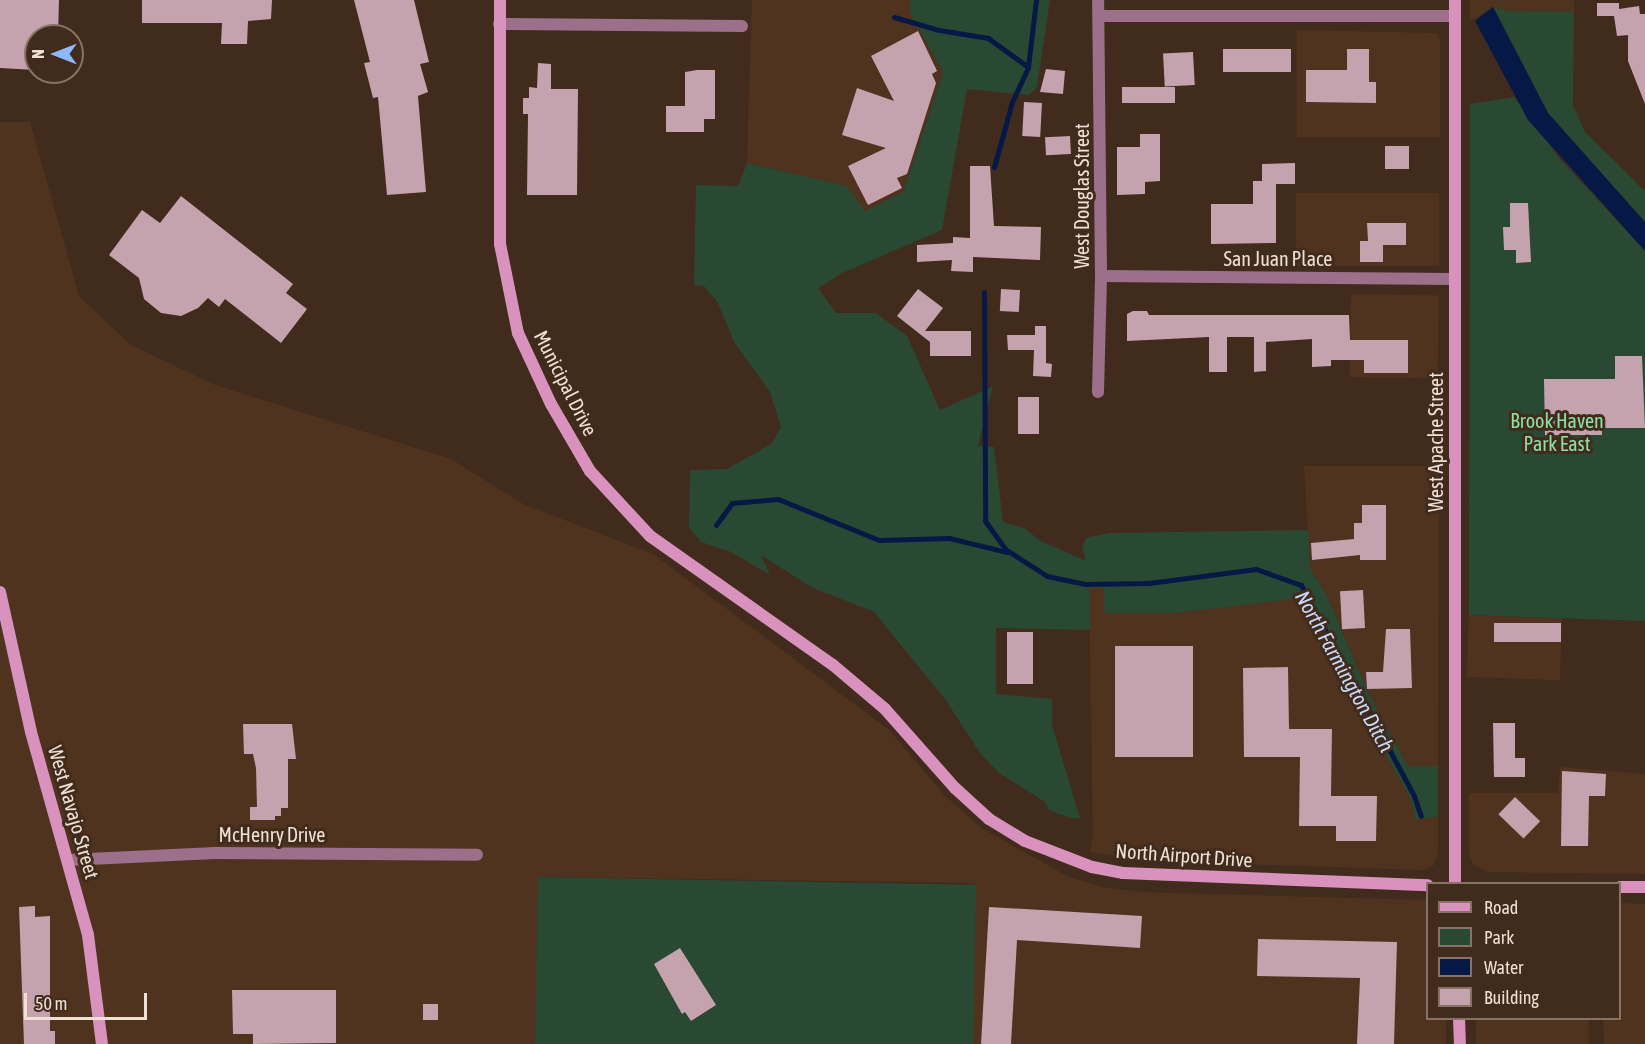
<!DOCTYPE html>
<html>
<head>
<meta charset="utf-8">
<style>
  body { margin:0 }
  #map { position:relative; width:1645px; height:1044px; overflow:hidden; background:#412b1c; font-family:"Asap Condensed",sans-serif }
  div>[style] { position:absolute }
  .built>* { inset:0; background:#4f331f; transform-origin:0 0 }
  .green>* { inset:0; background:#294932; transform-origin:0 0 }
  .water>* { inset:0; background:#061946 }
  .stream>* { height:5px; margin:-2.5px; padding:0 2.5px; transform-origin:2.5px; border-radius:2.5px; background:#061946 }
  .building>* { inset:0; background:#c4a3ae; transform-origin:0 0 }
  .street>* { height:12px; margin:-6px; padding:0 6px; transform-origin:6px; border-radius:6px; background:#9c708a }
  .secondary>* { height:12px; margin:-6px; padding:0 6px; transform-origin:6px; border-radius:6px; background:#d992bd }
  span { translate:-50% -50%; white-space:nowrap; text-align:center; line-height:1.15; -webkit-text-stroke:6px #412b1c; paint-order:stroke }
  .street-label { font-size:20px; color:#efe0d6 }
  .park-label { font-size:20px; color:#8ce0a3 }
  .water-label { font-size:21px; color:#c8d9f8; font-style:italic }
  .legend { position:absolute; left:1426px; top:882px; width:195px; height:138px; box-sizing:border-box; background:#412b1c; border:2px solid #877366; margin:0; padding:8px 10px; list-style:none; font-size:18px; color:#efe0d6 }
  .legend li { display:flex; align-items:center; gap:12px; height:30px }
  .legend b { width:30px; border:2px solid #877366 }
  .north { position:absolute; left:24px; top:24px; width:60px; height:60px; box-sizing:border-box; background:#412b1c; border:2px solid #877366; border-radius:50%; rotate:270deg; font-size:16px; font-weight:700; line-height:24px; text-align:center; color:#efe0d6 }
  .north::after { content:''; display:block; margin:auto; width:21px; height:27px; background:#8eb9fd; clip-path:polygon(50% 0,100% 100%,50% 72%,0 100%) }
  .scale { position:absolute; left:24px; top:993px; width:123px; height:27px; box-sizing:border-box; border:3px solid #efe0d6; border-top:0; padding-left:8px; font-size:18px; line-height:21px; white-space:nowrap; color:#efe0d6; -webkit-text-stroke:4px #412b1c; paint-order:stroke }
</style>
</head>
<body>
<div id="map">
  <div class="built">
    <div style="clip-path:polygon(752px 0,910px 0,910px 13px,943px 72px,903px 192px,865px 211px,847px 186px,747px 163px)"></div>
    <div style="clip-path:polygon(1470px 0,1574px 0,1574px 12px,1509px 11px,1493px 7px,1470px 21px)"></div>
    <div style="clip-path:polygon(1297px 30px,1436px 33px,1440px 40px,1440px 137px,1297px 137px)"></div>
    <div style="clip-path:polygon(0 122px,30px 122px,79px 296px,131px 345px,215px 385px,451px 459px,523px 504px,653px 554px,889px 730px,945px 796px,983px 829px,1069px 877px,1103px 887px,1139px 892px,1427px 900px,1428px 1018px,1446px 1019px,1446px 1044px,970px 1044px,975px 883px,538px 877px,538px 1044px,0 1044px)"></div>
    <div style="left:1296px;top:193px;width:143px;height:73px"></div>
    <div style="left:1351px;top:294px;width:88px;height:83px;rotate:1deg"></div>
    <div style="clip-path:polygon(1304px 466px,1439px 466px,1438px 766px,1408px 766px,1368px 692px,1325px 592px,1310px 568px)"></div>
    <div style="clip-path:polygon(1089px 588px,1104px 588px,1105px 613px,1176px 613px,1298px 597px,1411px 800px,1416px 820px,1438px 817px,1438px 852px,1434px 865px,1423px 870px,1152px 861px,1090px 852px,1093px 835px)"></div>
    <div style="left:1469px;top:615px;width:93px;height:62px;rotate:2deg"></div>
    <div style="clip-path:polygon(1560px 767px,1645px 774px,1645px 874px,1488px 872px,1473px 865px,1469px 852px,1469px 793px,1558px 793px)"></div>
    <div style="clip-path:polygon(1620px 903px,1645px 904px,1645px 1044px,1604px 1044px,1603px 1019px,1620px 1018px)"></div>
    <div style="left:1476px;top:1019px;width:113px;height:25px"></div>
  </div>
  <div class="green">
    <div style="clip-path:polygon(910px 0,1050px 0,1037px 87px,1029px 95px,967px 89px,942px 230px,842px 273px,818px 288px,836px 313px,876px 313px,907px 336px,940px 410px,993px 386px,978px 446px,994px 447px,1003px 522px,1026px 529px,1039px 540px,1086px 561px,1082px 547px,1086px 538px,1109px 533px,1308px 530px,1310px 568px,1325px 592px,1368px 692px,1408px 766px,1438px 766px,1438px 817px,1416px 820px,1411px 800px,1298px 598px,1176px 613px,1104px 613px,1104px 588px,1090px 588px,1090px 630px,996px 628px,996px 694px,1052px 699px,1052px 725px,1080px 818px,1070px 818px,1049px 810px,1045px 802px,999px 773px,980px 753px,945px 699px,874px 612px,811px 587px,761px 555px,770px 575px,731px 552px,701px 542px,689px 527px,690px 470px,727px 469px,771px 444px,781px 427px,770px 392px,734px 342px,718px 303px,704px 286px,694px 285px,696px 185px,738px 186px,747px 163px,847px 186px,865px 211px,903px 192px,943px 72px,910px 13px)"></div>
    <div style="clip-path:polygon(1493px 7px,1509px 11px,1574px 12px,1573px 105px,1585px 132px,1645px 191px,1645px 222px,1548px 113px)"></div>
    <div style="clip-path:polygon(1514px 97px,1560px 159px,1645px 251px,1645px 621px,1469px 615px,1470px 104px)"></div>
    <div style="left:538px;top:877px;width:438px;height:167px;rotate:1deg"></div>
  </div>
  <div class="water">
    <div style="clip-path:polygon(1493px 7px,1548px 113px,1645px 222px,1645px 251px,1528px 120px,1475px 21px)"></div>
  </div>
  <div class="stream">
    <div style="left:894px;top:17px;width:47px;rotate:16.1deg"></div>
    <div style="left:939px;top:30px;width:50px;rotate:9.3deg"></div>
    <div style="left:988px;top:38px;width:49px;rotate:35.9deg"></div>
    <div style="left:994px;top:167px;width:67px;rotate:-74.5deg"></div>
    <div style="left:1012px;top:102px;width:38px;rotate:-65deg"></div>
    <div style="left:1028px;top:67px;width:67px;rotate:-83.2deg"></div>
    <div style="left:984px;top:292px;width:229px;rotate:89.7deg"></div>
    <div style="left:985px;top:521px;width:34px;rotate:54deg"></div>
    <div style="left:1005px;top:549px;width:50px;rotate:32.7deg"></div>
    <div style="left:1047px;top:576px;width:40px;rotate:12deg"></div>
    <div style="left:1086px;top:584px;width:63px;rotate:-0.9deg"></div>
    <div style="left:1149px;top:583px;width:108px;rotate:-7.5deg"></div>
    <div style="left:1256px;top:569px;width:48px;rotate:19.6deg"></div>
    <div style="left:1301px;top:585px;width:239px;rotate:61.8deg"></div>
    <div style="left:1414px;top:796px;width:21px;rotate:71deg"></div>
    <div style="left:716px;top:525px;width:27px;rotate:-54deg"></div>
    <div style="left:732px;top:503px;width:46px;rotate:-5deg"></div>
    <div style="left:778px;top:499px;width:109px;rotate:22.1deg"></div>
    <div style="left:879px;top:540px;width:70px;rotate:-1.6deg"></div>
    <div style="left:949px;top:538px;width:60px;rotate:13.6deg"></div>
  </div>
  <div class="building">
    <div style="clip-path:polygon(0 0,59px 0,58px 36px,36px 36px,36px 70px,0 68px)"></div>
    <div style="clip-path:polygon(142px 0,272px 0,271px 19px,248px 21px,247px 44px,221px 44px,222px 23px,142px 23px)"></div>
    <div style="clip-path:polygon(354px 0,414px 0,429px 62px,420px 64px,428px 92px,418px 96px,426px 192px,387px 195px,378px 97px,373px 98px,364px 63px,370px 62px)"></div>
    <div style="clip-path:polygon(1597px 3px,1619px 3px,1619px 9px,1639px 6px,1640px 14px,1645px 14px,1645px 104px,1628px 61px,1628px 35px,1617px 36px,1614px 16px,1597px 16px)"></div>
    <div style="clip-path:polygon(918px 31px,937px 71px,932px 74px,936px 83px,907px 174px,897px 178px,902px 188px,868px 205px,848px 166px,886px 148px,842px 135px,857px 88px,894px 101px,871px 56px)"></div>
    <div style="left:1291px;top:49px;width:23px;height:68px;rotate:90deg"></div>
    <div style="clip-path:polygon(1347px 49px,1369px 49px,1369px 82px,1376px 82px,1376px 103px,1306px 102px,1306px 70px,1347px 70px)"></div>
    <div style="left:1193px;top:52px;width:33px;height:30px;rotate:87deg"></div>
    <div style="clip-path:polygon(538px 63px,551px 64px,551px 89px,578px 89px,577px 195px,527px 195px,528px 114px,523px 114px,523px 98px,529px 98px,529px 87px,537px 88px)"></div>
    <div style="clip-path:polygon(1046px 69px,1065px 71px,1063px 94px,1040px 92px)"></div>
    <div style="clip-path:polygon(697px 70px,715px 70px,715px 119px,704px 119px,704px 132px,666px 132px,666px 106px,685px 106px,685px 72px)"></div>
    <div style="left:1122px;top:87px;width:53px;height:16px"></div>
    <div style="left:1024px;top:102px;width:18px;height:34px;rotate:3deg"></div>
    <div style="clip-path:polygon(1140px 134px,1160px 134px,1160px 181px,1145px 182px,1145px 194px,1117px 195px,1117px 147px,1140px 147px)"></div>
    <div style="left:1070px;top:136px;width:18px;height:25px;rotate:87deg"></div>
    <div style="left:1385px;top:146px;width:24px;height:23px"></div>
    <div style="clip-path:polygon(1295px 163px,1295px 184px,1276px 184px,1276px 243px,1211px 244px,1211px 204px,1253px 204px,1253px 181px,1262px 181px,1262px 164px)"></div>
    <div style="clip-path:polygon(970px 166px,990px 166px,994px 226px,1041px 227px,1040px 260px,973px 257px,973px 272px,951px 271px,952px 260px,917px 262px,917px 245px,953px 243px,953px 237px,970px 238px)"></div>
    <div style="clip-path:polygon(181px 196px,293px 284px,286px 293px,307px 309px,281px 343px,225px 299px,219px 307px,208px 298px,198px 308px,181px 316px,161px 313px,144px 299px,139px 278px,109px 255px,142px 210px,160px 223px)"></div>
    <div style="clip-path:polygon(1510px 203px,1528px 203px,1531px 262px,1516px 263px,1516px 250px,1504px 250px,1503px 227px,1510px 227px)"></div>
    <div style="clip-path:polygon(1367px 223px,1406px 223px,1406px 245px,1383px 245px,1383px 262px,1360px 262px,1360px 241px,1368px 241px)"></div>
    <div style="clip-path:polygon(918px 289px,943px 308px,925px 331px,971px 331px,971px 356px,930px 356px,930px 342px,897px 316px)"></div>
    <div style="left:1001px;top:289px;width:19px;height:22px;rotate:3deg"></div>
    <div style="clip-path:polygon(1133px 311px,1147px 311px,1149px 315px,1349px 315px,1350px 340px,1408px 340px,1408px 373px,1364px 373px,1364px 360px,1331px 360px,1331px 366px,1312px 367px,1312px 339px,1266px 342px,1266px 371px,1254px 372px,1254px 337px,1227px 337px,1227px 372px,1209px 372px,1209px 337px,1127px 341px,1127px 314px)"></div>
    <div style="clip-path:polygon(1035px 326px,1046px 326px,1046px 363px,1052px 364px,1051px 377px,1033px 376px,1034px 350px,1008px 350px,1007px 335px,1035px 335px)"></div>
    <div style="clip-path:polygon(1615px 356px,1642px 356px,1645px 428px,1602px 428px,1602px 435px,1545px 435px,1544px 379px,1615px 379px)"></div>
    <div style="left:1018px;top:397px;width:21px;height:37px"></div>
    <div style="clip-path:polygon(1362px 505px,1386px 505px,1386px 560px,1360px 560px,1360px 555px,1312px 560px,1311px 543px,1354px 539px,1354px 523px,1362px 523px)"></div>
    <div style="left:1363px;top:590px;width:38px;height:23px;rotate:87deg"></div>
    <div style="left:1494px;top:623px;width:67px;height:19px"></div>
    <div style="clip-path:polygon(1386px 629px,1410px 629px,1412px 688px,1367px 689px,1366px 672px,1383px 672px)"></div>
    <div style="left:1007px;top:632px;width:26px;height:52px"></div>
    <div style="left:1115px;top:646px;width:78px;height:111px"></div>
    <div style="clip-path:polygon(1288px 667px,1289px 729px,1332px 729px,1331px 796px,1377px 796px,1376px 841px,1336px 841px,1336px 826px,1299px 826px,1300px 757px,1244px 757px,1243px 668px)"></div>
    <div style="clip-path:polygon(1493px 723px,1515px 723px,1515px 758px,1525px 758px,1525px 777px,1494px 777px)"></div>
    <div style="clip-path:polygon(243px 724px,292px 724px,296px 759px,288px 759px,288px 808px,281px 808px,281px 816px,275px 816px,275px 820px,250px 820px,250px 807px,257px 807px,256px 768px,253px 754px,244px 754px)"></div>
    <div style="clip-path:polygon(1562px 771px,1606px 774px,1605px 796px,1589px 796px,1588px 846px,1561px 846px)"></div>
    <div style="left:1515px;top:797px;width:35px;height:24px;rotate:44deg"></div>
    <div style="clip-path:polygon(35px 906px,35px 917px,50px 916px,50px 1031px,55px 1031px,55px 1044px,24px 1044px,19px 907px)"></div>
    <div style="clip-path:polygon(989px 907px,1142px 916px,1140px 948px,1017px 940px,1011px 1044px,981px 1044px)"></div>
    <div style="clip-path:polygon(1258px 939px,1397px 942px,1394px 1044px,1357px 1044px,1360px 978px,1257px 976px)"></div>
    <div style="clip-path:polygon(680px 948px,716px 1005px,691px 1021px,685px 1012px,682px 1014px,654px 964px)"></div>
    <div style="clip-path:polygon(232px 990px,336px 990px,336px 1043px,253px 1044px,253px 1034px,233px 1034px)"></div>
    <div style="left:423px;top:1004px;width:15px;height:16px"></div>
  </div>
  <div class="street">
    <div style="left:1099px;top:16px;width:356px"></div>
    <div style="left:499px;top:24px;width:243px;rotate:0.5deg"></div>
    <div style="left:1101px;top:276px;width:354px;rotate:0.5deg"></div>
    <div style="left:1098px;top:392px;width:116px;rotate:-88.5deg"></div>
    <div style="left:1101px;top:276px;width:276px;rotate:-90.6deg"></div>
    <div style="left:68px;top:860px;width:147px;rotate:-2.7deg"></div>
    <div style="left:215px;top:853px;width:262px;rotate:0.4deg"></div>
  </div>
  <div class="secondary">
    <div style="left:500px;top:0;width:244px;rotate:90deg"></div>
    <div style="left:500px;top:244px;width:91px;rotate:78.6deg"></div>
    <div style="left:518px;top:333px;width:78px;rotate:65.1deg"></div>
    <div style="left:551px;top:404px;width:78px;rotate:59.8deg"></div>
    <div style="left:590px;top:471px;width:88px;rotate:47.3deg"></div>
    <div style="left:650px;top:536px;width:224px;rotate:35.2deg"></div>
    <div style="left:833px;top:665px;width:68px;rotate:40.2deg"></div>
    <div style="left:885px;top:709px;width:106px;rotate:48.5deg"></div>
    <div style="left:955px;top:788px;width:46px;rotate:42.4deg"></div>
    <div style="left:989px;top:819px;width:42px;rotate:31.4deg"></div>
    <div style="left:1025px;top:841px;width:72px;rotate:21.2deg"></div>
    <div style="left:1092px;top:867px;width:32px;rotate:11deg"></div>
    <div style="left:1123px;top:873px;width:305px;rotate:2.3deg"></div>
    <div style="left:1455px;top:0;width:884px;rotate:90deg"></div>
    <div style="left:0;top:592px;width:143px;rotate:77.5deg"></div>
    <div style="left:31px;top:732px;width:211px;rotate:74.3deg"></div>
    <div style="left:88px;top:935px;width:110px;rotate:82.7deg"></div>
    <div style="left:1620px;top:887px;width:25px"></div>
    <div style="left:1459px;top:1018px;width:26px;rotate:88deg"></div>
  </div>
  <div class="street-label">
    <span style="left:1081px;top:196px;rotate:-90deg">West Douglas Street</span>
    <span style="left:1278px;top:258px">San Juan Place</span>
    <span style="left:566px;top:383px;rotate:63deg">Municipal Drive</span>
    <span style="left:1435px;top:442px;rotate:-90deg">West Apache Street</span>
    <span style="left:74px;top:812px;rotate:74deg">West Navajo Street</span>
    <span style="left:272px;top:834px">McHenry Drive</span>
    <span style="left:1184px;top:855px;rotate:4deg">North Airport Drive</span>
  </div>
  <div class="park-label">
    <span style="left:1557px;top:432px">Brook Haven<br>Park East</span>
  </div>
  <div class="water-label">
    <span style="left:1345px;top:671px;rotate:61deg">North Farmington Ditch</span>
  </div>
  <ul class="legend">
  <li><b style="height:8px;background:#d992bd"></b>Road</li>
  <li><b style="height:16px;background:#294932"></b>Park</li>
  <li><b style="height:16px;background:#061946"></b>Water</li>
  <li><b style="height:16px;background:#c4a3ae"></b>Building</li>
  </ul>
  <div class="north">N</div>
  <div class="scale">50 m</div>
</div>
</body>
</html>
